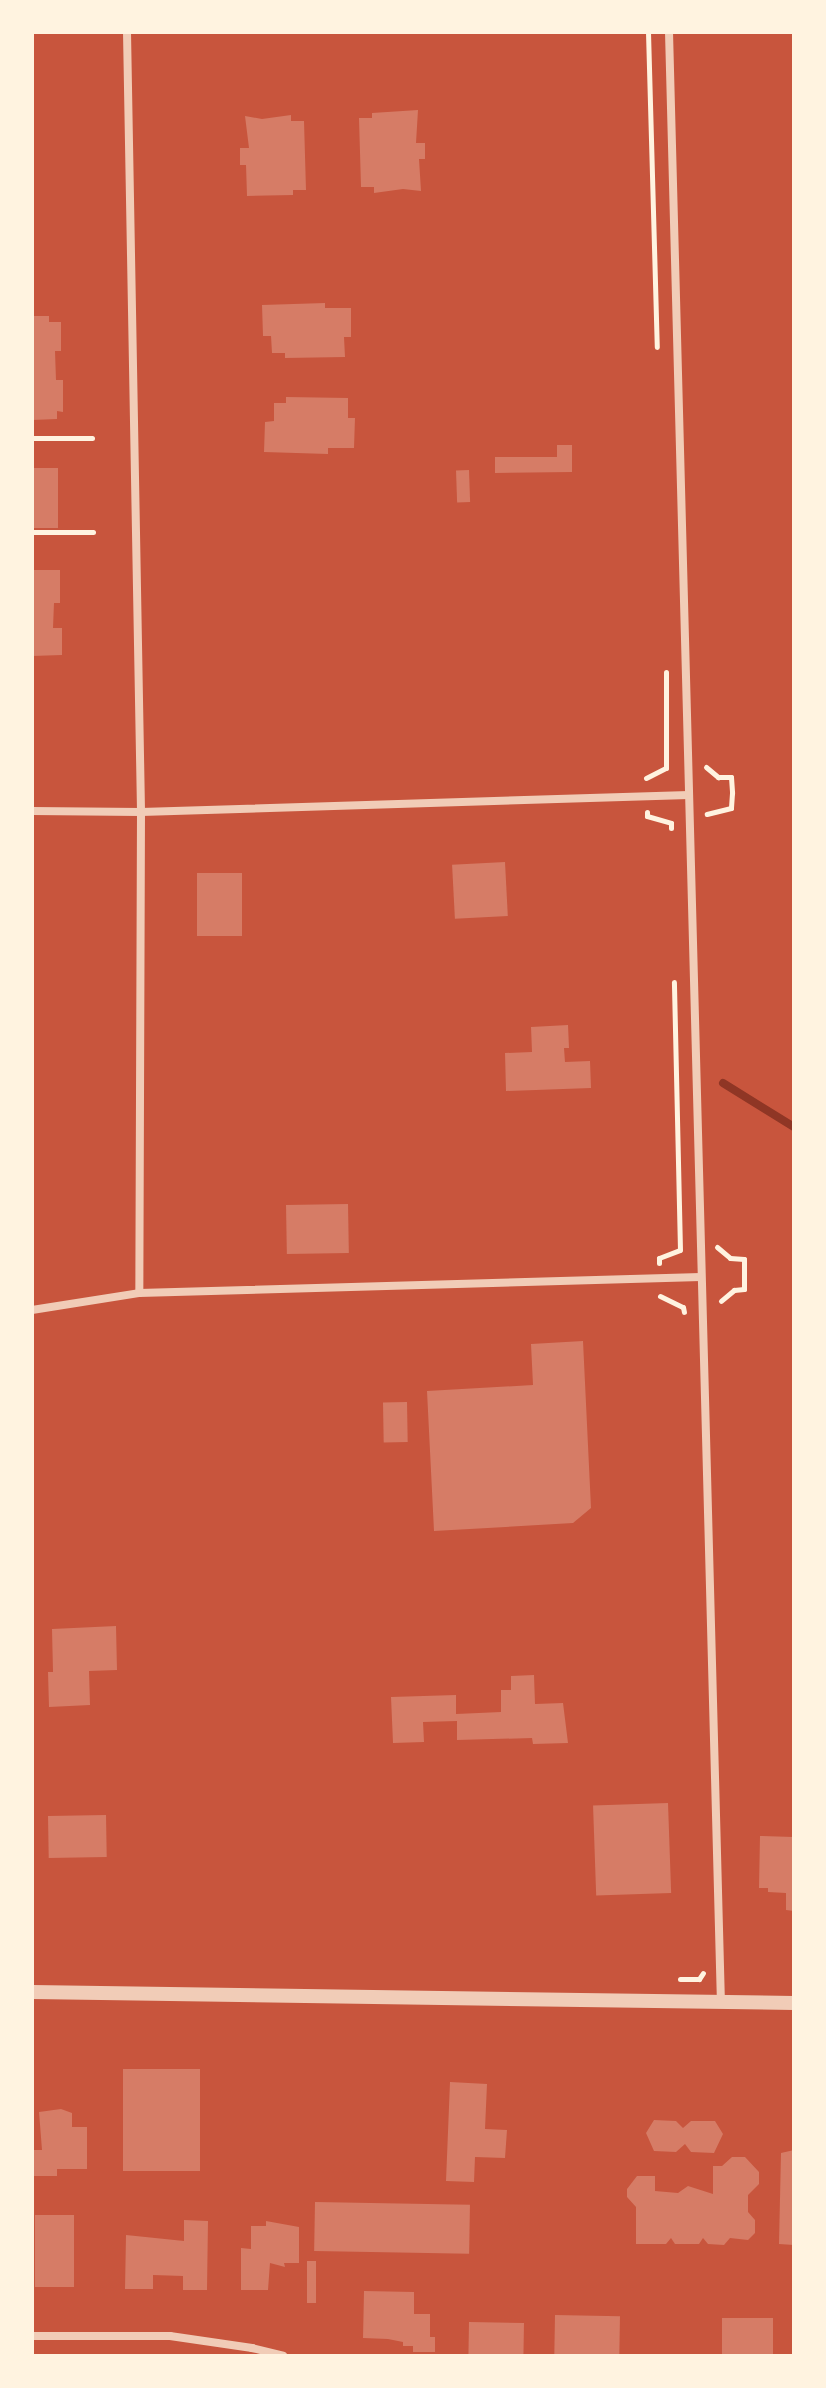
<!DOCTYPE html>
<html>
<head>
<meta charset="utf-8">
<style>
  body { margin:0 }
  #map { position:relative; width:826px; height:2388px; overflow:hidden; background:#c8553d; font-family:Figtree,sans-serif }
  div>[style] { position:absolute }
  .stream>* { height:8px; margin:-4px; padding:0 4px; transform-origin:4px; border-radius:4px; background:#8f3625 }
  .building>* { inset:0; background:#d67c66; transform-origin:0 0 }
  .path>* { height:5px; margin:-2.5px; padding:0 2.5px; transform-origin:2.5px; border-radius:2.5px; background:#fff3e0 }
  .minor>* { height:8px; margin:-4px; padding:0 4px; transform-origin:4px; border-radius:4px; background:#f1ccb7 }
  .tertiary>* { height:14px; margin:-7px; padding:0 7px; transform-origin:7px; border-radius:7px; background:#f1ccb7 }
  span { translate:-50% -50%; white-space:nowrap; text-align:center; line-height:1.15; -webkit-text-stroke:6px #fff3e0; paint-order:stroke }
  .frame { position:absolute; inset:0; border:34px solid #fff3e0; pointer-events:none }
</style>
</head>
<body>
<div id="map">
  <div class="stream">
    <div style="left:723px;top:1083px;width:84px;rotate:31.8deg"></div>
  </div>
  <div class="building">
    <div style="clip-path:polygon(418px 110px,416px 143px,425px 143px,425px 159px,419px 159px,421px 191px,403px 189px,374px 193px,374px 187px,361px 187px,359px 118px,372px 118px,372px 113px)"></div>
    <div style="clip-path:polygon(291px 115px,291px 121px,304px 121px,306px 190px,293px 190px,293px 195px,247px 196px,246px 165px,240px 165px,240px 148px,249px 148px,245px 116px,262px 119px)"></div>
    <div style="clip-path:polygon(325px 303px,325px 308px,351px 308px,351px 337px,344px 337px,345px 357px,285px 358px,285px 353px,272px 353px,271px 336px,263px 336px,262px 305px)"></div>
    <div style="clip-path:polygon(32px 316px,49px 316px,49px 322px,61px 322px,61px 351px,55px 351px,56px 380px,63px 380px,63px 412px,57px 411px,57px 419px,32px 420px)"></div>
    <div style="clip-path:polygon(286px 397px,348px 398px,348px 418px,355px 418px,354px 448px,328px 448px,328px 454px,264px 452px,265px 422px,274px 421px,274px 403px,286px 403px)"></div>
    <div style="clip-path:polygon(557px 445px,572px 445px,572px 472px,495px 473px,495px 457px,557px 457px)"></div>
    <div style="left:32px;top:468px;width:26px;height:60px"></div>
    <div style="left:469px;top:470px;width:32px;height:13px;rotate:88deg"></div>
    <div style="clip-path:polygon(32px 570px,60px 570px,60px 603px,54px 603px,53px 628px,62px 628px,62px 655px,32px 656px)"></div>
    <div style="left:505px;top:862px;width:54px;height:53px;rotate:87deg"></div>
    <div style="left:197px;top:873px;width:45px;height:63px"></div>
    <div style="clip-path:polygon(568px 1025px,569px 1048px,564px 1048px,565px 1062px,590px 1061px,591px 1088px,506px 1091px,505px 1053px,532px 1052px,531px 1027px)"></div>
    <div style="left:348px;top:1204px;width:49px;height:62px;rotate:89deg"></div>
    <div style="clip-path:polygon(583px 1341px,591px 1508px,573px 1523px,434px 1531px,427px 1391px,533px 1385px,531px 1344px)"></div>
    <div style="left:407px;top:1402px;width:40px;height:24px;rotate:89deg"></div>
    <div style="clip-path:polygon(116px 1626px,117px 1670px,89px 1671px,90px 1705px,49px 1707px,48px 1672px,53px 1672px,52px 1629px)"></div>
    <div style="clip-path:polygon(534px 1675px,535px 1704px,563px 1703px,568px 1743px,533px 1744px,532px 1738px,457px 1740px,457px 1721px,423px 1722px,424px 1742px,393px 1743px,391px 1697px,456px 1695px,456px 1714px,501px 1712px,501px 1690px,511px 1690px,511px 1676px)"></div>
    <div style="left:668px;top:1803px;width:90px;height:75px;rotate:88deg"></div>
    <div style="left:106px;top:1815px;width:42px;height:58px;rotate:89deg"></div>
    <div style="clip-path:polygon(760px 1836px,793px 1837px,794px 1911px,786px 1910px,786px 1893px,768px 1892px,768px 1888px,759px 1888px)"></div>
    <div style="left:123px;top:2069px;width:77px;height:102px"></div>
    <div style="clip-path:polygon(450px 2082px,487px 2084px,485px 2129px,507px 2130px,505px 2158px,475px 2157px,474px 2182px,446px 2181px)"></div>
    <div style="clip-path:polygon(61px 2109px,72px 2113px,72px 2127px,87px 2127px,87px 2169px,57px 2169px,57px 2176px,32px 2176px,32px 2150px,42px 2150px,39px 2112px)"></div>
    <div style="clip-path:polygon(654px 2120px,676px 2121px,683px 2128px,691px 2121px,715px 2121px,723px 2134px,714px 2153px,691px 2152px,685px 2144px,676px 2152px,654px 2151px,646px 2133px)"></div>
    <div style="clip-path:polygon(794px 2150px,794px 2245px,779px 2244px,781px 2153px)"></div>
    <div style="clip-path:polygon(732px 2157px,745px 2157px,759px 2172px,759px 2184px,748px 2195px,748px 2212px,755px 2220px,755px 2233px,748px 2240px,730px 2238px,724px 2245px,708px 2244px,703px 2238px,699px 2244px,675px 2244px,671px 2238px,666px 2244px,636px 2244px,636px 2207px,627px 2197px,627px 2189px,637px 2176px,655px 2176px,655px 2191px,678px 2193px,688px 2186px,713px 2194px,713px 2166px,722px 2166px)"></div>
    <div style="left:315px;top:2202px;width:155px;height:49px;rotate:1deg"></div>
    <div style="left:35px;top:2215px;width:39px;height:72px"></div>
    <div style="clip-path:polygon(184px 2220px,208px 2221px,207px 2290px,183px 2290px,183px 2276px,153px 2275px,153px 2289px,125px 2289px,126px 2235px,184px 2241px)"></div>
    <div style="clip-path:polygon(266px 2221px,299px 2227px,299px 2263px,284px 2263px,285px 2267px,270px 2263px,268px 2290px,241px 2290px,241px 2248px,251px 2249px,251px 2226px,266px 2226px)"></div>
    <div style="left:307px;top:2261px;width:9px;height:42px"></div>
    <div style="clip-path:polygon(364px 2291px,414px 2292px,414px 2314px,430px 2314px,430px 2337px,435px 2337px,435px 2352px,413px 2352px,413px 2346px,403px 2346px,403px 2342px,388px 2339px,363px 2338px)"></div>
    <div style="left:555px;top:2315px;width:65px;height:41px;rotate:1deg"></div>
    <div style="left:722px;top:2318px;width:51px;height:38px"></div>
    <div style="left:469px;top:2322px;width:55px;height:34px;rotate:1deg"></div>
  </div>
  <div class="path">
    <div style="left:648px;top:32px;width:315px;rotate:88.4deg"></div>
    <div style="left:32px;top:438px;width:60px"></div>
    <div style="left:32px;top:532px;width:61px"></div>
    <div style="left:706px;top:767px;width:16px;rotate:40deg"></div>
    <div style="left:718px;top:777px;width:13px"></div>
    <div style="left:731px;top:777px;width:16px;rotate:86deg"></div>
    <div style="left:732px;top:793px;width:15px;rotate:94deg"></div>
    <div style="left:731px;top:808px;width:25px;rotate:166deg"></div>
    <div style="left:646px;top:778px;width:22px;rotate:-27deg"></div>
    <div style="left:666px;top:768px;width:96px;rotate:-90deg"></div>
    <div style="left:647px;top:812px;width:4px;rotate:90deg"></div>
    <div style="left:647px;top:816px;width:25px;rotate:16deg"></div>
    <div style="left:671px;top:823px;width:5px;rotate:90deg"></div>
    <div style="left:717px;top:1247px;width:17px;rotate:40deg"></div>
    <div style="left:730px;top:1258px;width:14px;rotate:4deg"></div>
    <div style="left:744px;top:1259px;width:30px;rotate:90deg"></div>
    <div style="left:744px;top:1289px;width:10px;rotate:174deg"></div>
    <div style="left:734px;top:1290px;width:17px;rotate:140deg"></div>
    <div style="left:659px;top:1263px;width:5px;rotate:-90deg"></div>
    <div style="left:659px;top:1258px;width:22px;rotate:-21deg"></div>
    <div style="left:680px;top:1250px;width:268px;rotate:-91.3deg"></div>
    <div style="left:660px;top:1296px;width:25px;rotate:26deg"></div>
    <div style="left:683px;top:1307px;width:5px;rotate:79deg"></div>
    <div style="left:680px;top:1979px;width:19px"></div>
    <div style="left:699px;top:1979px;width:7px;rotate:-56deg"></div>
  </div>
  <div class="minor">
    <div style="left:127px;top:32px;width:780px;rotate:88.97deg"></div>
    <div style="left:141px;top:812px;width:481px;rotate:90.2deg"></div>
    <div style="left:669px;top:32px;width:1972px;rotate:88.49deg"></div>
    <div style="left:32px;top:811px;width:109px;rotate:0.5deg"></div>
    <div style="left:141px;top:812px;width:548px;rotate:-1.78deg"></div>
    <div style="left:32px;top:1310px;width:108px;rotate:-9deg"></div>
    <div style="left:139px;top:1293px;width:562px;rotate:-1.63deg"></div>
    <div style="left:32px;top:2336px;width:138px"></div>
    <div style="left:170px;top:2336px;width:83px;rotate:8.3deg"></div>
    <div style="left:252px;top:2348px;width:32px;rotate:14deg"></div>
  </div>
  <div class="tertiary">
    <div style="left:32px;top:1992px;width:762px;rotate:0.83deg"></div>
  </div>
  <div class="frame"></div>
</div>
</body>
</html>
